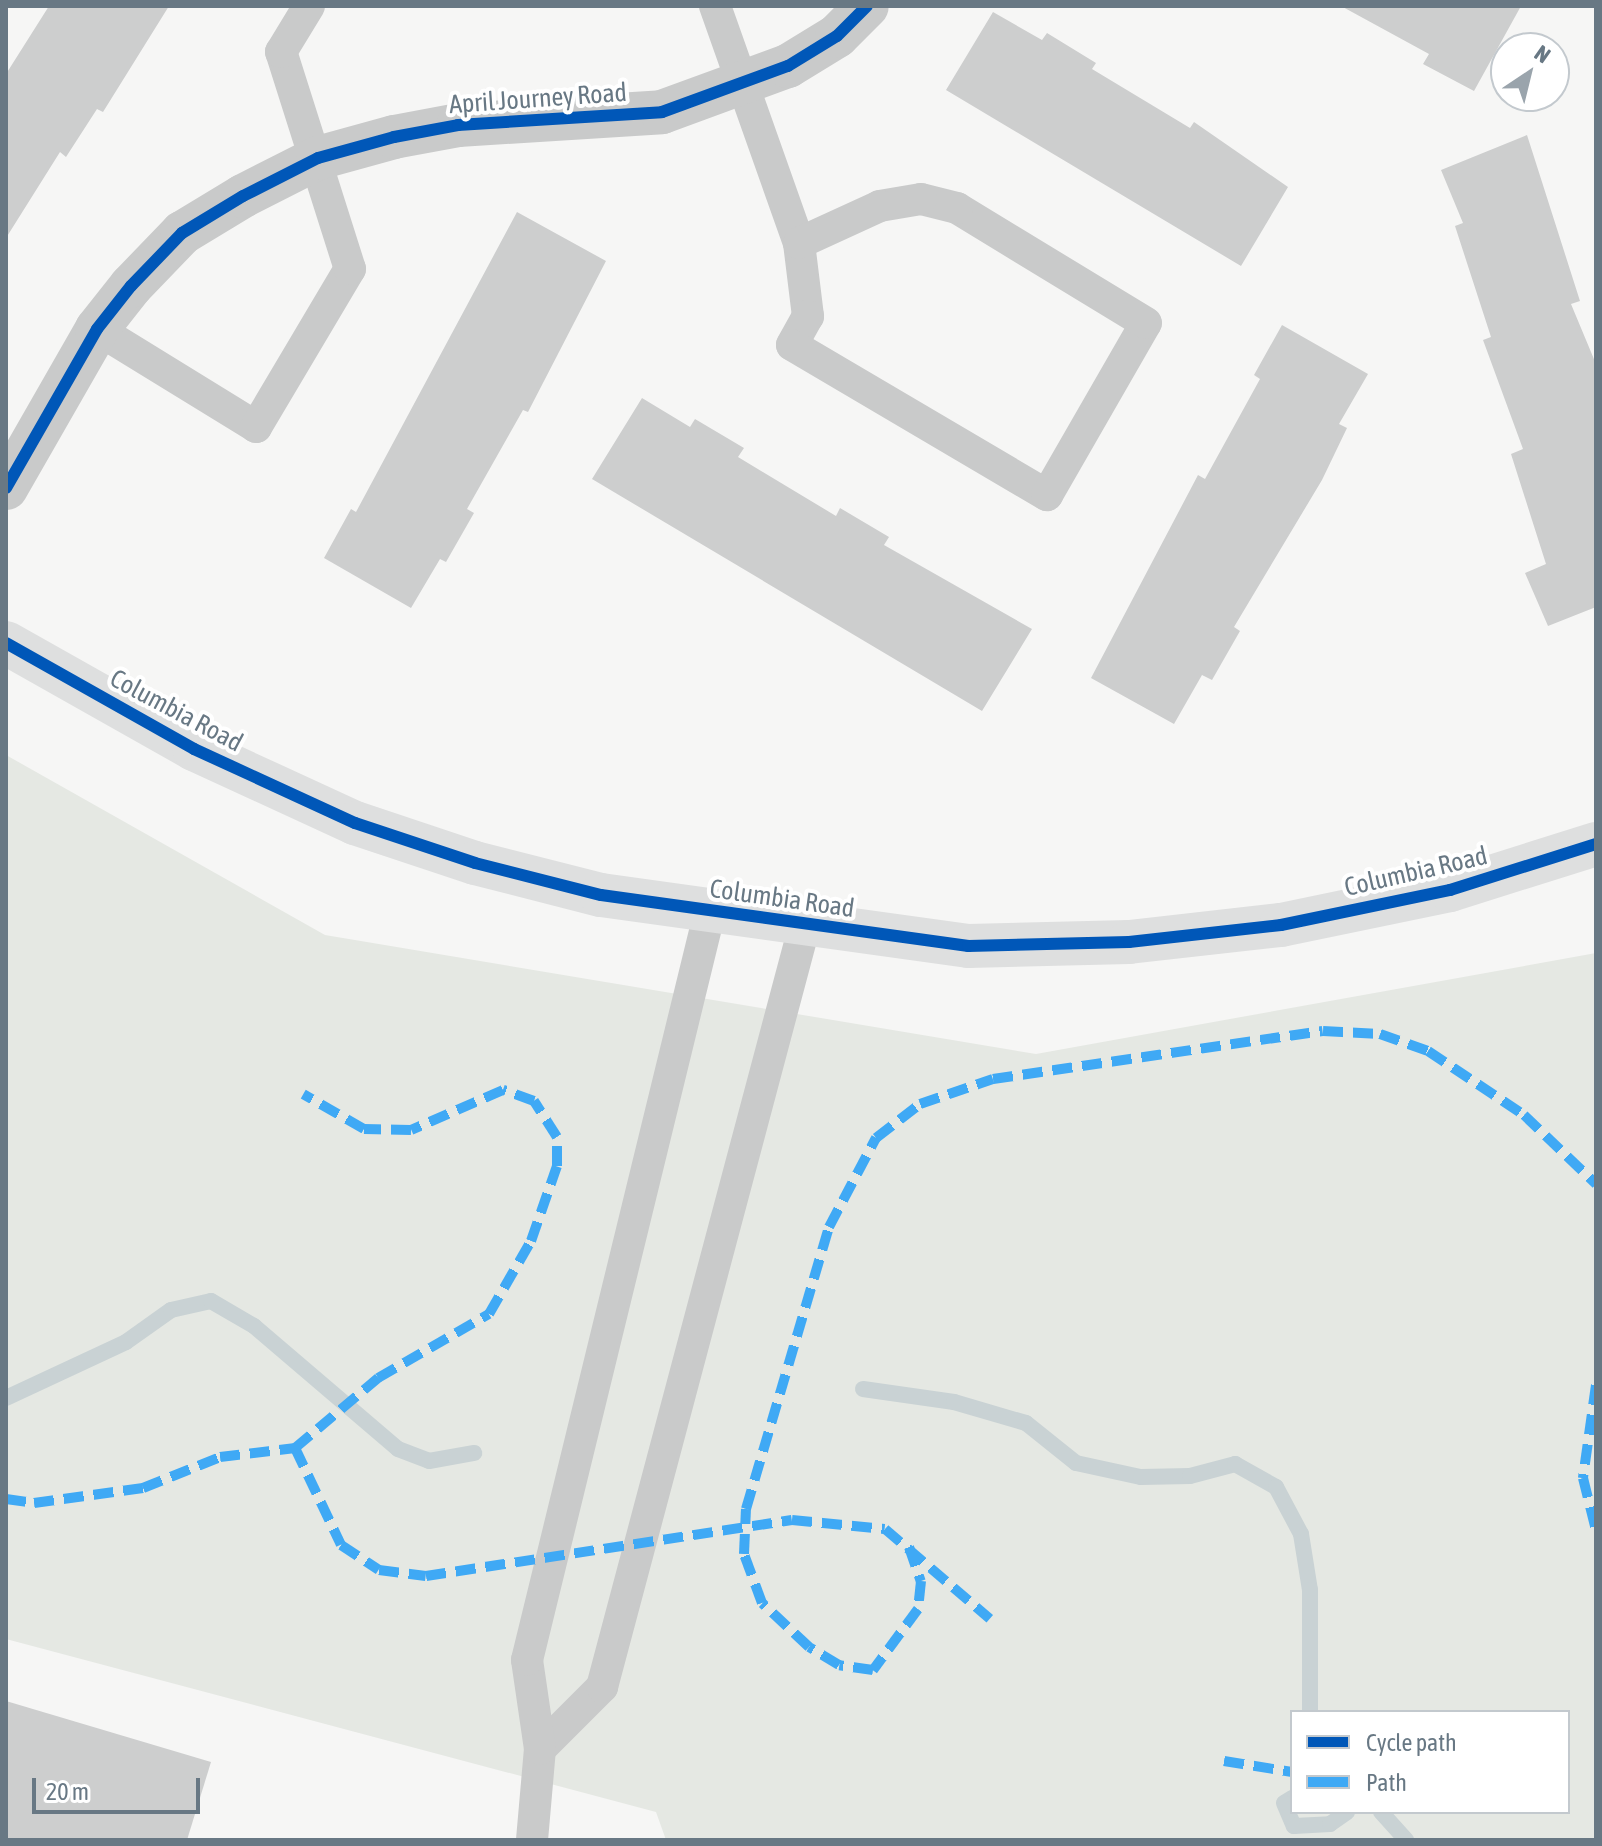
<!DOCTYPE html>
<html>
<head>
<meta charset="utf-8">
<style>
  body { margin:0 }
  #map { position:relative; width:1602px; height:1846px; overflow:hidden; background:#f6f6f5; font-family:"Asap Condensed",sans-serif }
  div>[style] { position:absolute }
  .green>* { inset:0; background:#e5e8e3 }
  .stream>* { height:16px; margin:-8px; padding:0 8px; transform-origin:8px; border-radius:8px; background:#c9d2d4 }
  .building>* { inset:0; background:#cdcece }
  .service>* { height:32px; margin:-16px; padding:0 16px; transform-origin:16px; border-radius:16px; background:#c9caca }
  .minor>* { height:44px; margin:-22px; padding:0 22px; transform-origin:22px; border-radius:22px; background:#c9caca }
  .secondary>* { height:44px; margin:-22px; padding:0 22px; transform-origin:22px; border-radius:22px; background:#dedfdf }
  .quiet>* { height:10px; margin-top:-5px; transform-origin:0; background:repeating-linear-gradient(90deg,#3fa9f5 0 20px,transparent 0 30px) }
  .cycleway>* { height:12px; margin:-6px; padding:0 6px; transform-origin:6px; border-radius:6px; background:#0057b8 }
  span { translate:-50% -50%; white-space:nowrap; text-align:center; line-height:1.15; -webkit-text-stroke:8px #fff; paint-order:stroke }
  .street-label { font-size:26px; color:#687884 }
  .frame { position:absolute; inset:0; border:8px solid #687884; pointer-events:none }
  .legend { position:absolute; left:1290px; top:1710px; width:280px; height:104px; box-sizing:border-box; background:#fff; border:2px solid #c3c9ce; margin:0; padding:10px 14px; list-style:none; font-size:24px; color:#687884 }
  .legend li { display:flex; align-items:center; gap:16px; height:40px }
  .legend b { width:40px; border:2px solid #c3c9ce }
  .north { position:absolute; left:1490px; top:32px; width:80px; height:80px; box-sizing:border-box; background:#fff; border:2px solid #c3c9ce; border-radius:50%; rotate:35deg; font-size:22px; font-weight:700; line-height:32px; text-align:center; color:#687884 }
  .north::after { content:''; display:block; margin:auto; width:28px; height:36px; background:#9aa4ac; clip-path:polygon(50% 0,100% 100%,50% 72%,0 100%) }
  .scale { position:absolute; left:32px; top:1778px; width:168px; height:36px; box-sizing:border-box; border:4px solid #687884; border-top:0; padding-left:10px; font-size:24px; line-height:28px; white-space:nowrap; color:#687884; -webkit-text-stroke:6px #fff; paint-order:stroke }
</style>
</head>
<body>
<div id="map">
  <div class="green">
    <div style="clip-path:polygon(evenodd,6px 755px,325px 935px,1036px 1054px,1596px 953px,1596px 1840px,666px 1840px,656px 1812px,6px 1639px,6px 755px,1292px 1712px,1568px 1712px,1568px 1812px,1292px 1812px,1292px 1712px)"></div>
  </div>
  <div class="stream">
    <div style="left:863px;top:1389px;width:92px;rotate:8.1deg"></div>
    <div style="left:954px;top:1402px;width:75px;rotate:16.3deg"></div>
    <div style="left:1026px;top:1423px;width:64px;rotate:38.7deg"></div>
    <div style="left:1076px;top:1463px;width:66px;rotate:12.2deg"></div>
    <div style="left:1141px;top:1477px;width:49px;rotate:-1.2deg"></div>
    <div style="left:1190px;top:1476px;width:47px;rotate:-14.9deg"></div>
    <div style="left:1235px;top:1464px;width:47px;rotate:29.3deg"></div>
    <div style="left:1276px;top:1487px;width:53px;rotate:62deg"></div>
    <div style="left:1301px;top:1534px;width:57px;rotate:80.9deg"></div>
    <div style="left:1310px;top:1590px;width:122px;rotate:90deg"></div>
    <div style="left:6px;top:1398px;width:132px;rotate:-25deg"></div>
    <div style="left:126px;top:1342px;width:55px;rotate:-35.4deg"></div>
    <div style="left:171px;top:1310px;width:41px;rotate:-12.7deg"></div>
    <div style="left:211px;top:1301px;width:50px;rotate:30.2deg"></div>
    <div style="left:254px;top:1326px;width:189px;rotate:40.5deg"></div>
    <div style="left:398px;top:1449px;width:33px;rotate:21deg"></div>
    <div style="left:429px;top:1461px;width:46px;rotate:-10.1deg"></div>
    <div style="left:1292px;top:1798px;width:9px;rotate:148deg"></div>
    <div style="left:1284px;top:1803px;width:25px;rotate:67deg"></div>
    <div style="left:1294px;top:1826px;width:36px;rotate:-3deg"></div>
    <div style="left:1330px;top:1824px;width:21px;rotate:-35deg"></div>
    <div style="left:1381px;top:1812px;width:38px;rotate:48deg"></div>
  </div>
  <div class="building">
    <div style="clip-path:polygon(49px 6px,169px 6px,103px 112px,97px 109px,66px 157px,60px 152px,6px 238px,6px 74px)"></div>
    <div style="clip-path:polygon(1341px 6px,1521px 6px,1474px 91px,1423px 64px,1429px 54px)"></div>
    <div style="clip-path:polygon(993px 12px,1042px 40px,1047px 33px,1096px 63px,1092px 69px,1190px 128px,1194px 122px,1288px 187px,1241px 266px,946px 90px)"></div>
    <div style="clip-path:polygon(1527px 135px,1580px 301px,1571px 304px,1596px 364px,1596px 607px,1548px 626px,1525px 573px,1546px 564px,1511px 454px,1523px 449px,1483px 340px,1491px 337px,1455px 226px,1463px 223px,1441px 170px)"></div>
    <div style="clip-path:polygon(517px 212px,606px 261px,528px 412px,523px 410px,467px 509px,474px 513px,446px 562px,440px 559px,411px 608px,324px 558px,351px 509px,356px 512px)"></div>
    <div style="clip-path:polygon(1282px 325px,1368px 374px,1339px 424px,1347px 428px,1322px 480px,1234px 627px,1240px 631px,1212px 680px,1202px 675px,1174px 724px,1091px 678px,1198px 475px,1205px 479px,1260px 379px,1254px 375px)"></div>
    <div style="clip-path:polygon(642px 398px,690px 427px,695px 419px,744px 448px,738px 457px,836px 516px,840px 508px,889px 537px,884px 545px,1032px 629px,982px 711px,592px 479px)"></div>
    <div style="clip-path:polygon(6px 1701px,211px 1762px,187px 1840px,6px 1840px)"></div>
  </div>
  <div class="service">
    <div style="left:715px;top:6px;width:251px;rotate:70.5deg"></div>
    <div style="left:799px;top:243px;width:74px;rotate:83deg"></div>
    <div style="left:808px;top:316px;width:33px;rotate:119deg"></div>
    <div style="left:792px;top:345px;width:296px;rotate:30.5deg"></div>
    <div style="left:1047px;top:495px;width:198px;rotate:-60.1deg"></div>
    <div style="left:1146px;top:323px;width:221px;rotate:-148.7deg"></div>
    <div style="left:957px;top:208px;width:37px;rotate:-166deg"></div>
    <div style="left:921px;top:199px;width:42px;rotate:170.3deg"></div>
    <div style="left:880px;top:206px;width:89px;rotate:155.4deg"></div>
    <div style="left:97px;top:329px;width:187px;rotate:31.6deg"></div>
    <div style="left:256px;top:427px;width:184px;rotate:-59.3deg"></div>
    <div style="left:350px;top:269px;width:228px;rotate:-107.6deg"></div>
    <div style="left:281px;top:52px;width:54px;rotate:-58.7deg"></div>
    <div style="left:540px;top:1749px;width:88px;rotate:-45deg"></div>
    <div style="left:602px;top:1687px;width:790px;rotate:-75.1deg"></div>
    <div style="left:532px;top:1840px;width:91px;rotate:-85deg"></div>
    <div style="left:540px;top:1749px;width:90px;rotate:-98.3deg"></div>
    <div style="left:527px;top:1660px;width:771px;rotate:-76.27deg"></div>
  </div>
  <div class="minor">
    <div style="left:6px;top:488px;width:183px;rotate:-60.2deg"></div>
    <div style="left:97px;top:329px;width:55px;rotate:-51.7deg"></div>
    <div style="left:131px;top:286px;width:74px;rotate:-46.1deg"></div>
    <div style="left:182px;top:233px;width:71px;rotate:-31.2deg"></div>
    <div style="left:243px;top:196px;width:84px;rotate:-26.9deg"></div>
    <div style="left:318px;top:158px;width:79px;rotate:-15.4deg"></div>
    <div style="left:394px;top:137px;width:65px;rotate:-10.6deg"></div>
    <div style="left:458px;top:125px;width:204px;rotate:-3.6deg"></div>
    <div style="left:662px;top:112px;width:134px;rotate:-20.1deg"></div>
    <div style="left:788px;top:66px;width:57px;rotate:-31.5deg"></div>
    <div style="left:837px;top:36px;width:42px;rotate:-45deg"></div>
  </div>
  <div class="secondary">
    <div style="left:6px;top:643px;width:216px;rotate:29.4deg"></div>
    <div style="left:194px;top:749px;width:177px;rotate:24.7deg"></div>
    <div style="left:355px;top:823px;width:126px;rotate:18.4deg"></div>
    <div style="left:475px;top:863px;width:130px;rotate:14.3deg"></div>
    <div style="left:601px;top:895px;width:371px;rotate:7.9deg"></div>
    <div style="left:968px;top:946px;width:161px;rotate:-1.4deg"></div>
    <div style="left:1129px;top:942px;width:153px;rotate:-6.4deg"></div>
    <div style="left:1281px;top:925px;width:173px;rotate:-11.7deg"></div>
    <div style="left:1450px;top:890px;width:153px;rotate:-17.5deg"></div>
  </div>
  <div class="quiet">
    <div style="left:1596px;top:1385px;width:94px;rotate:98deg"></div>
    <div style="left:1583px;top:1478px;width:54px;rotate:76deg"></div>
    <div style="left:295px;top:1448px;width:107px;rotate:64.6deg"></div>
    <div style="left:341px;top:1545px;width:45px;rotate:33.3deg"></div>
    <div style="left:379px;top:1570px;width:47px;rotate:7.3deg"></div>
    <div style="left:426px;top:1576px;width:370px;rotate:-8.7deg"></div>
    <div style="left:792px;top:1520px;width:93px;rotate:5.5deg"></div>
    <div style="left:885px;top:1529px;width:138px;rotate:40.6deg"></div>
    <div style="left:6px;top:1499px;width:28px;rotate:8deg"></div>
    <div style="left:34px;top:1503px;width:110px;rotate:-7.8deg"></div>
    <div style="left:143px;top:1488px;width:83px;rotate:-21.9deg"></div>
    <div style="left:220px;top:1457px;width:76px;rotate:-6.8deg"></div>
    <div style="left:295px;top:1448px;width:109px;rotate:-40.1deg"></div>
    <div style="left:378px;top:1378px;width:128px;rotate:-30deg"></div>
    <div style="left:489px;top:1314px;width:84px;rotate:-60.1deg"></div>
    <div style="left:531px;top:1241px;width:79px;rotate:-70.9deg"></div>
    <div style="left:557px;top:1166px;width:29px;rotate:-90deg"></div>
    <div style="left:557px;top:1137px;width:43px;rotate:-122.6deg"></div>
    <div style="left:534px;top:1101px;width:33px;rotate:-160deg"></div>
    <div style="left:503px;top:1090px;width:100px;rotate:156.5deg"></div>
    <div style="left:411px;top:1130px;width:47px;rotate:-178.8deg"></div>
    <div style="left:364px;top:1129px;width:70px;rotate:-150.2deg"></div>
    <div style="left:909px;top:1547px;width:36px;rotate:71deg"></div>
    <div style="left:921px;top:1581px;width:28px;rotate:96deg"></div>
    <div style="left:918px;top:1609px;width:76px;rotate:126.4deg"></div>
    <div style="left:873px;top:1670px;width:34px;rotate:-172deg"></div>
    <div style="left:839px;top:1665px;width:35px;rotate:-149deg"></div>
    <div style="left:809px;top:1647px;width:64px;rotate:-136.9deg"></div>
    <div style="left:762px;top:1603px;width:52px;rotate:-110.2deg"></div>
    <div style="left:744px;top:1554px;width:45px;rotate:-87.5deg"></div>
    <div style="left:746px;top:1509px;width:294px;rotate:-73.6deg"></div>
    <div style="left:829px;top:1227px;width:101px;rotate:-62.2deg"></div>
    <div style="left:876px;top:1138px;width:56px;rotate:-37.7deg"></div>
    <div style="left:920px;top:1104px;width:77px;rotate:-18.9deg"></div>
    <div style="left:993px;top:1079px;width:333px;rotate:-8.3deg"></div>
    <div style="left:1323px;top:1031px;width:57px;rotate:3deg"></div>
    <div style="left:1380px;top:1034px;width:51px;rotate:19.5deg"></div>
    <div style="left:1428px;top:1051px;width:115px;rotate:33.7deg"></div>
    <div style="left:1524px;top:1115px;width:100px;rotate:43.8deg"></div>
    <div style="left:1224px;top:1761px;width:69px;rotate:9.2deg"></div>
  </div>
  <div class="cycleway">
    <div style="left:6px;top:488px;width:183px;rotate:-60.2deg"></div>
    <div style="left:97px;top:329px;width:55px;rotate:-51.7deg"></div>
    <div style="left:131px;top:286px;width:74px;rotate:-46.1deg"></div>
    <div style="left:182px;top:233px;width:71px;rotate:-31.2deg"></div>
    <div style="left:243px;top:196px;width:84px;rotate:-26.9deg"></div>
    <div style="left:318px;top:158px;width:79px;rotate:-15.4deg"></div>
    <div style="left:394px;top:137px;width:65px;rotate:-10.6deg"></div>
    <div style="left:458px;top:125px;width:204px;rotate:-3.6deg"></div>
    <div style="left:662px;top:112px;width:134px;rotate:-20.1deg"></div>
    <div style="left:788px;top:66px;width:57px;rotate:-31.5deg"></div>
    <div style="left:837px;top:36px;width:42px;rotate:-45deg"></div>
    <div style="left:6px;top:643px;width:216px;rotate:29.4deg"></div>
    <div style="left:194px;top:749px;width:177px;rotate:24.7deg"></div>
    <div style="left:355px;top:823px;width:126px;rotate:18.4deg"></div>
    <div style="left:475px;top:863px;width:130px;rotate:14.3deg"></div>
    <div style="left:601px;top:895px;width:371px;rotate:7.9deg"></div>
    <div style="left:968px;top:946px;width:161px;rotate:-1.4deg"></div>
    <div style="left:1129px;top:942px;width:153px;rotate:-6.4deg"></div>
    <div style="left:1281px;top:925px;width:173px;rotate:-11.7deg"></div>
    <div style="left:1450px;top:890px;width:153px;rotate:-17.5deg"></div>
  </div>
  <div class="street-label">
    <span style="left:538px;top:99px;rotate:-4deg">April Journey Road</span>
    <span style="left:176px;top:711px;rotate:28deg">Columbia Road</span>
    <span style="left:1416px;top:872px;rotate:-13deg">Columbia Road</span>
    <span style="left:782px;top:899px;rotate:8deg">Columbia Road</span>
  </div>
  <div class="frame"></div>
  <ul class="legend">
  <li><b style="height:10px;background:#0057b8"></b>Cycle path</li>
  <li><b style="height:10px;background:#3fa9f5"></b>Path</li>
  </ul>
  <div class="north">N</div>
  <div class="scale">20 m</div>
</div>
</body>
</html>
